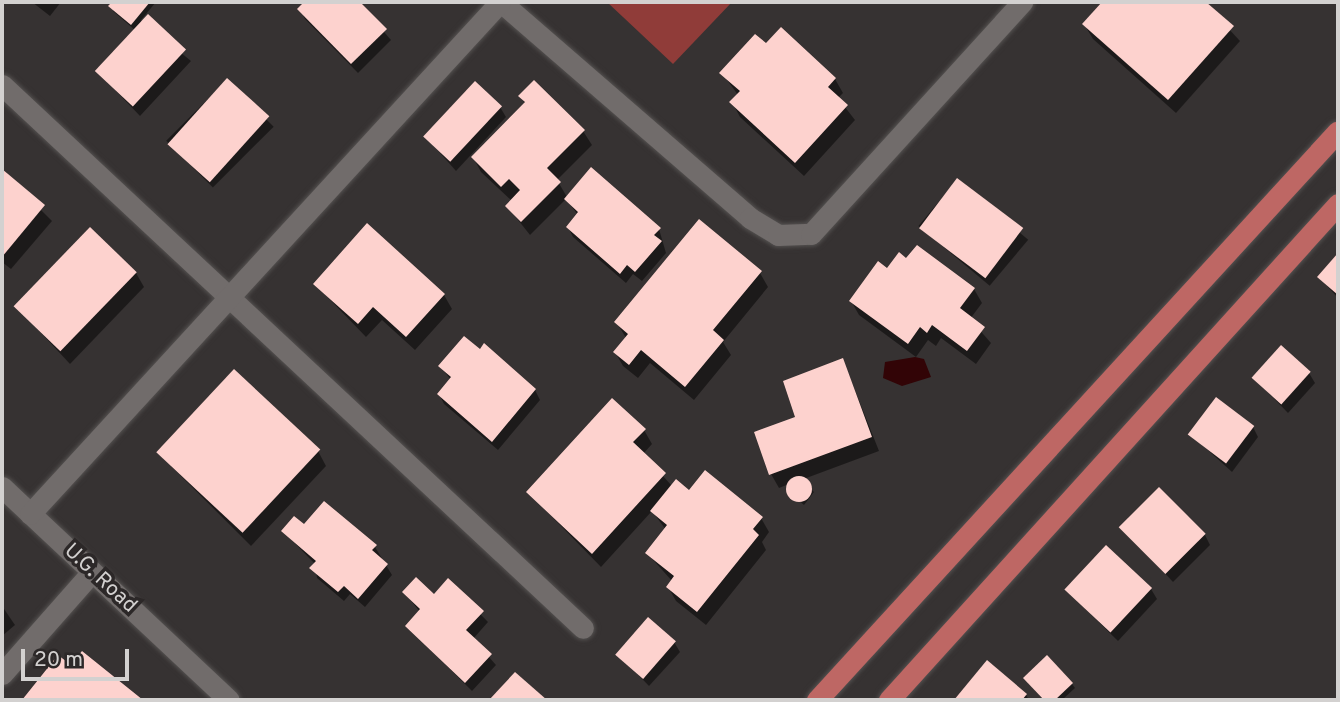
<!DOCTYPE html>
<html>
<head>
<meta charset="utf-8">
<style>
  body { margin:0 }
  #map { position:relative; width:1340px; height:702px; overflow:hidden; background:#363232; font-family:Overpass,sans-serif }
  div>[style] { position:absolute }
  .green>* { inset:0; background:#903c39 }
  .water>* { inset:0; background:#320406 }
  .shadow>* { inset:0; background:#0007; transform-origin:0 0 }
  .building>* { inset:0; background:#fdd2ce; transform-origin:0 0 }
  .round { border-radius:50% }
  .roads { filter:drop-shadow(0 0 2px #545150) drop-shadow(0 0 2px #545150) }
  .minor>* { height:21px; margin:-10.5px; padding:0 10.5px; transform-origin:10.5px; border-radius:10.5px; background:#716c6b }
  .major>* { height:21px; margin:-10.5px; padding:0 10.5px; transform-origin:10.5px; border-radius:10.5px; background:#be6764 }
  span { translate:-50% -50%; white-space:nowrap; text-align:center; line-height:1.15; -webkit-text-stroke:7px #2c2828; paint-order:stroke }
  .street-label { font-size:21px; color:#d3d1d0 }
  .frame { position:absolute; inset:0; border:4px solid #d3d1d0; pointer-events:none }
  .scale { position:absolute; left:21px; top:649px; width:108px; height:32px; box-sizing:border-box; border:4px solid #d3d1d0; border-top:0; padding-left:9px; font-size:21px; line-height:24px; white-space:nowrap; color:#d3d1d0; -webkit-text-stroke:5px #2c2828; paint-order:stroke }
</style>
</head>
<body>
<div id="map">
  <div class="green">
    <div style="clip-path:polygon(607px 2px,732px 2px,673px 64px)"></div>
  </div>
  <div class="water">
    <div style="clip-path:polygon(915px 357px,924px 359px,931px 377px,902px 386px,883px 378px,885px 362px)"></div>
  </div>
  <div class="shadow">
    <div style="clip-path:polygon(32px 2px,61px 2px,50px 16px)"></div>
    <div style="clip-path:polygon(114px 2px,156px 2px,141px 20px,191px 61px,140px 116px,98px 72px,136px 31px,113px 11px)"></div>
    <div style="clip-path:polygon(307px 2px,358px 2px,391px 40px,358px 73px,305px 19px,300px 9px)"></div>
    <div style="clip-path:polygon(1104px 2px,1204px 2px,1240px 41px,1176px 113px,1093px 39px,1084px 24px)"></div>
    <div style="clip-path:polygon(766px 46px,835px 79px,843px 93px,838px 98px,855px 120px,804px 176px,740px 117px,732px 102px,738px 95px,722px 73px)"></div>
    <div style="left:227px;top:80px;width:66px;height:86px;rotate:45deg"></div>
    <div style="clip-path:polygon(521px 96px,583px 131px,592px 145px,557px 180px,567px 197px,659px 229px,666px 253px,642px 281px,633px 274px,626px 283px,573px 237px,568px 227px,578px 215px,566px 199px,530px 235px,507px 206px,512px 201px,481px 172px,473px 157px,525px 104px)"></div>
    <div style="clip-path:polygon(500px 107px,506px 117px,456px 171px,426px 137px)"></div>
    <div style="clip-path:polygon(2px 171px,52px 221px,11px 269px,2px 262px)"></div>
    <div style="left:957px;top:180px;width:93px;height:60px;rotate:40deg"></div>
    <div style="clip-path:polygon(1338px 255px,1338px 298px,1319px 277px)"></div>
    <div style="clip-path:polygon(888px 271px,974px 289px,982px 303px,970px 319px,991px 343px,976px 364px,941px 338px,936px 346px,928px 340px,916px 357px,859px 315px,851px 301px)"></div>
    <div style="clip-path:polygon(136px 273px,144px 287px,70px 364px,16px 306px)"></div>
    <div style="clip-path:polygon(760px 273px,768px 287px,723px 342px,731px 355px,694px 400px,650px 363px,638px 378px,623px 366px,615px 352px,626px 338px,617px 323px)"></div>
    <div style="clip-path:polygon(315px 284px,444px 295px,452px 309px,415px 350px,382px 320px,366px 337px)"></div>
    <div style="clip-path:polygon(843px 360px,879px 451px,801px 480px,814px 492px,804px 505px,788px 491px,794px 482px,779px 488px,771px 474px,798px 418px)"></div>
    <div style="clip-path:polygon(440px 366px,535px 390px,540px 400px,498px 450px,444px 404px,439px 394px,451px 380px)"></div>
    <div style="clip-path:polygon(1309px 373px,1315px 383px,1288px 413px,1254px 378px)"></div>
    <div style="clip-path:polygon(1253px 427px,1258px 437px,1232px 472px,1190px 434px)"></div>
    <div style="clip-path:polygon(644px 430px,652px 444px,643px 454px,672px 486px,761px 518px,769px 532px,762px 542px,766px 550px,706px 625px,676px 601px,668px 587px,672px 581px,647px 553px,666px 530px,652px 511px,601px 567px,528px 492px)"></div>
    <div style="clip-path:polygon(318px 451px,326px 466px,251px 546px,158px 453px)"></div>
    <div style="clip-path:polygon(324px 503px,375px 547px,392px 575px,365px 607px,350px 594px,344px 601px,317px 578px,315px 564px,283px 531px,304px 527px)"></div>
    <div style="clip-path:polygon(1122px 527px,1205px 535px,1210px 545px,1173px 582px)"></div>
    <div style="clip-path:polygon(448px 581px,488px 622px,473px 639px,496px 665px,472px 691px,407px 626px,420px 612px,404px 592px,434px 596px)"></div>
    <div style="clip-path:polygon(1151px 589px,1157px 599px,1118px 641px,1067px 591px)"></div>
    <div style="clip-path:polygon(2px 606px,15px 625px,2px 636px)"></div>
    <div style="clip-path:polygon(674px 642px,680px 652px,649px 686px,618px 654px)"></div>
    <div style="clip-path:polygon(82px 653px,140px 700px,24px 700px,58px 657px,71px 667px)"></div>
    <div style="clip-path:polygon(987px 663px,1026px 695px,1029px 700px,956px 700px)"></div>
    <div style="clip-path:polygon(1028px 683px,1072px 684px,1075px 688px,1062px 700px,1044px 700px)"></div>
  </div>
  <div class="building">
    <div style="clip-path:polygon(112px 2px,150px 2px,131px 25px,108px 6px)"></div>
    <div style="clip-path:polygon(304px 2px,360px 2px,387px 29px,351px 64px,297px 9px)"></div>
    <div style="clip-path:polygon(1102px 2px,1206px 2px,1234px 26px,1168px 100px,1082px 24px)"></div>
    <div style="left:148px;top:14px;width:52px;height:78px;rotate:43deg"></div>
    <div style="clip-path:polygon(781px 27px,836px 78px,828px 87px,848px 105px,795px 163px,729px 102px,740px 91px,719px 73px,755px 34px,766px 43px)"></div>
    <div style="left:227px;top:78px;width:57px;height:89px;rotate:42deg"></div>
    <div style="clip-path:polygon(534px 80px,585px 130px,547px 168px,561px 182px,521px 222px,505px 206px,520px 190px,509px 179px,501px 187px,471px 157px,525px 102px,518px 96px)"></div>
    <div style="left:475px;top:81px;width:37px;height:76px;rotate:43deg"></div>
    <div style="clip-path:polygon(591px 167px,661px 228px,654px 235px,662px 241px,635px 272px,627px 265px,620px 274px,566px 227px,578px 212px,564px 199px)"></div>
    <div style="clip-path:polygon(2px 169px,45px 205px,2px 257px)"></div>
    <div style="left:957px;top:178px;width:83px;height:63px;rotate:37deg"></div>
    <div style="clip-path:polygon(699px 219px,762px 271px,713px 330px,724px 340px,685px 387px,641px 350px,629px 365px,613px 352px,628px 334px,614px 322px)"></div>
    <div style="clip-path:polygon(367px 223px,445px 294px,406px 337px,373px 307px,358px 324px,313px 284px)"></div>
    <div style="left:90px;top:227px;width:65px;height:110px;rotate:44deg"></div>
    <div style="clip-path:polygon(917px 245px,975px 288px,960px 308px,985px 327px,967px 351px,932px 325px,927px 333px,920px 327px,908px 344px,849px 301px,878px 261px,887px 268px,899px 252px,906px 258px)"></div>
    <div style="clip-path:polygon(1338px 253px,1338px 295px,1317px 277px)"></div>
    <div style="clip-path:polygon(464px 336px,480px 349px,484px 343px,536px 389px,492px 442px,437px 394px,451px 377px,438px 366px)"></div>
    <div style="left:1281px;top:345px;width:40px;height:44px;rotate:42deg"></div>
    <div style="clip-path:polygon(843px 358px,872px 437px,769px 475px,754px 432px,795px 417px,783px 381px)"></div>
    <div style="left:234px;top:369px;width:118px;height:114px;rotate:43deg"></div>
    <div style="left:1216px;top:397px;width:48px;height:47px;rotate:37deg"></div>
    <div style="clip-path:polygon(612px 398px,646px 429px,633px 442px,666px 473px,592px 554px,526px 492px)"></div>
    <div style="clip-path:polygon(705px 470px,763px 517px,753px 529px,759px 535px,697px 612px,666px 587px,674px 576px,645px 553px,667px 525px,650px 511px,676px 479px,689px 490px)"></div>
    <div class="round" style="left:786px;top:476px;width:26px;height:26px"></div>
    <div style="left:1159px;top:487px;width:66px;height:57px;rotate:45deg"></div>
    <div style="clip-path:polygon(324px 501px,377px 545px,372px 550px,388px 564px,358px 599px,344px 586px,338px 592px,309px 568px,316px 561px,281px 531px,294px 516px,304px 524px)"></div>
    <div style="left:1106px;top:545px;width:63px;height:61px;rotate:43deg"></div>
    <div style="clip-path:polygon(416px 577px,434px 594px,448px 578px,484px 611px,466px 630px,492px 654px,465px 683px,405px 626px,420px 609px,402px 592px)"></div>
    <div style="left:648px;top:617px;width:37px;height:50px;rotate:41deg"></div>
    <div style="clip-path:polygon(82px 651px,143px 700px,22px 700px,58px 655px,71px 665px)"></div>
    <div style="clip-path:polygon(1047px 655px,1073px 683px,1055px 700px,1044px 700px,1023px 678px)"></div>
    <div style="clip-path:polygon(987px 660px,1027px 694px,1022px 700px,954px 700px)"></div>
    <div style="clip-path:polygon(515px 672px,547px 700px,489px 700px)"></div>
  </div>
  <div class="roads">
    <div class="minor">
      <div style="left:501px;top:2px;width:330px;rotate:40.9deg"></div>
      <div style="left:750px;top:218px;width:33px;rotate:31deg"></div>
      <div style="left:778px;top:235px;width:33px;rotate:-2deg"></div>
      <div style="left:811px;top:234px;width:314px;rotate:-47.7deg"></div>
      <div style="left:2px;top:85px;width:795px;rotate:43.06deg"></div>
      <div style="left:2px;top:487px;width:311px;rotate:43.2deg"></div>
      <div style="left:30px;top:514px;width:695px;rotate:-47.45deg"></div>
      <div style="left:2px;top:674px;width:136px;rotate:-48.6deg"></div>
    </div>
    <div class="major">
      <div style="left:817px;top:700px;width:771px;rotate:-47.52deg"></div>
      <div style="left:889px;top:700px;width:669px;rotate:-47.85deg"></div>
    </div>
  </div>
  <div class="street-label">
    <span style="left:100px;top:579px;rotate:43deg">U.G. Road</span>
  </div>
  <div class="frame"></div>
  <div class="scale">20 m</div>
</div>
</body>
</html>
